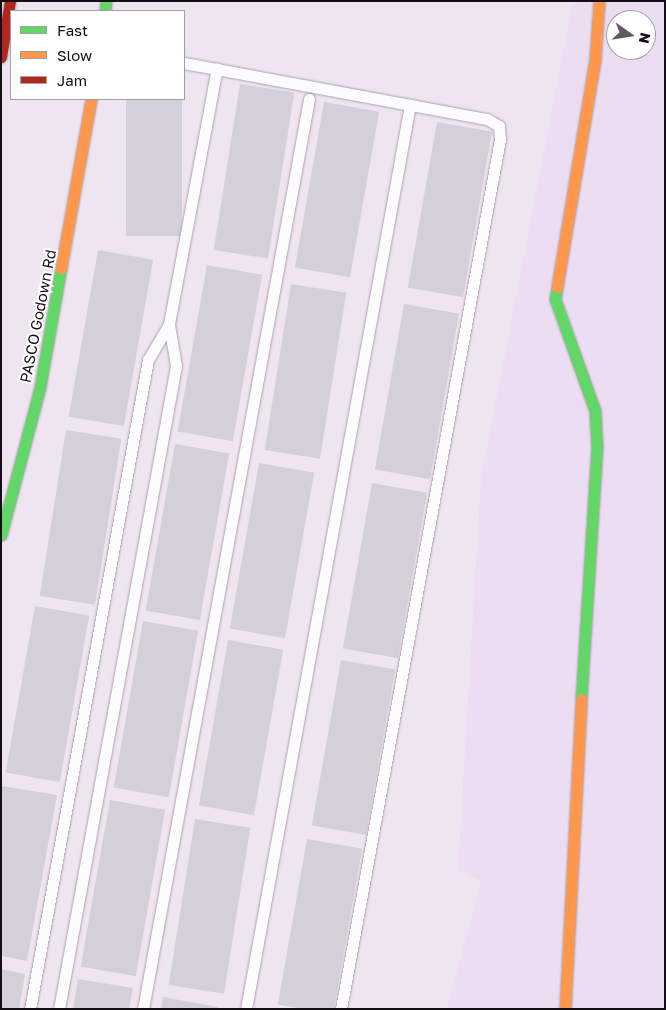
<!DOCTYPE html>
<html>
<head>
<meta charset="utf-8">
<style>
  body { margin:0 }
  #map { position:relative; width:666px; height:1010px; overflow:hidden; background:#eee5f1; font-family:"Golos Text",sans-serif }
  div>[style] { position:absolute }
  .built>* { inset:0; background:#edddf2 }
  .building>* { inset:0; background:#d4d0da; transform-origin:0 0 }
  .roads { filter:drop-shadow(0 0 1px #a9a2ac) drop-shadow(0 0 1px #a9a2ac) }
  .lane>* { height:11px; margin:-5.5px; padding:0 5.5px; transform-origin:5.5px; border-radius:5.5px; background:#fcfbfd }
  .fast>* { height:11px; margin:-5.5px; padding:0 5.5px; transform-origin:5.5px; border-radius:5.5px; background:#63d668 }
  .slow>* { height:11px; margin:-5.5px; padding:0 5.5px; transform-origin:5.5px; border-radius:5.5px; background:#ff974d }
  .jam>* { height:11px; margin:-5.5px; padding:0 5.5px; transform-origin:5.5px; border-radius:5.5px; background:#b3261e }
  span { translate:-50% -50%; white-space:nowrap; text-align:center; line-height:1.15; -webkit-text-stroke:4px #fff; paint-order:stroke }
  .street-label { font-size:15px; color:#140e15 }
  .frame { position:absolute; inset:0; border:2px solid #140e15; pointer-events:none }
  .legend { position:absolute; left:10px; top:10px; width:175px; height:90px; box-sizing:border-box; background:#fff; border:1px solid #a19fa1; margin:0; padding:6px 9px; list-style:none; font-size:15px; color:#140e15 }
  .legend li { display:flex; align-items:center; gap:10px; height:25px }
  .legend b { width:25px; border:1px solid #a19fa1 }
  .north { position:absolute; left:606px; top:10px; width:50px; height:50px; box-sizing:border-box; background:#fff; border:1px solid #a19fa1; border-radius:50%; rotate:103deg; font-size:14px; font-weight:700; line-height:20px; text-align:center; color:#140e15 }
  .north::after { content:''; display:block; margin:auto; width:18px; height:22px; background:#605962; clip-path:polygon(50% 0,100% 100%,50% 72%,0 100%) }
</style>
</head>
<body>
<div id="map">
  <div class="built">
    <div style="clip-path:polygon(evenodd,573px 1px,665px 1px,665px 1009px,447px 1009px,481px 881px,458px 870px,481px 478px,573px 1px,616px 20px,646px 20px,646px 50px,616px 50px,616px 20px)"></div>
  </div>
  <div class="building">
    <div style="left:240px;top:84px;width:55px;height:168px;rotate:9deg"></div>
    <div style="left:126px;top:99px;width:56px;height:137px"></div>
    <div style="left:324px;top:102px;width:56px;height:168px;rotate:10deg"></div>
    <div style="left:437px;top:122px;width:56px;height:168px;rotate:10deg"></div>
    <div style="left:98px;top:250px;width:56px;height:169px;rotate:10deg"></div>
    <div style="left:207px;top:265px;width:56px;height:169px;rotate:10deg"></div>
    <div style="left:291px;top:284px;width:56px;height:168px;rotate:9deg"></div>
    <div style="left:404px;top:304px;width:56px;height:168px;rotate:10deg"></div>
    <div style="left:66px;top:430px;width:56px;height:168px;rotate:9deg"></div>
    <div style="left:175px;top:444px;width:55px;height:169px;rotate:10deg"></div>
    <div style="left:259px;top:463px;width:56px;height:168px;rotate:10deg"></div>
    <div style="left:372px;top:483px;width:56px;height:168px;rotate:10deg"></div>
    <div style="left:35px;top:606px;width:55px;height:169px;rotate:10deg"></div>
    <div style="left:143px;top:621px;width:56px;height:169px;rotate:10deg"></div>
    <div style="left:228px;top:640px;width:56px;height:168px;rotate:10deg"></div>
    <div style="left:341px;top:660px;width:55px;height:168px;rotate:10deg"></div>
    <div style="clip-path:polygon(2px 786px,57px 795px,27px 961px,1px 956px)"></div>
    <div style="left:110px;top:800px;width:56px;height:169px;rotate:10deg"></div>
    <div style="left:195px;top:819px;width:56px;height:168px;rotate:9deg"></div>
    <div style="left:307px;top:839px;width:56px;height:168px;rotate:10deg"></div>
    <div style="clip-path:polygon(1px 969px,25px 974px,19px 1009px,1px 1009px)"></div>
    <div style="clip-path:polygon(78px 979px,133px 988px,129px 1009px,73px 1009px)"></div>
    <div style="clip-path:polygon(163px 997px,218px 1007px,218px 1009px,161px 1009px)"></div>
  </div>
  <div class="roads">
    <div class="lane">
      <div style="left:184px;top:63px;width:308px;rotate:10.5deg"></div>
      <div style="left:487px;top:119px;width:14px;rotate:30deg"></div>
      <div style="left:499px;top:126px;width:13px;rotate:86deg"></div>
      <div style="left:500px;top:139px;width:884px;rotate:100.36deg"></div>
      <div style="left:30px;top:1009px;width:660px;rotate:-79.7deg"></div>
      <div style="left:148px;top:360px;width:42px;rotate:-59.7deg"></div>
      <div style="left:169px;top:324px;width:260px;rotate:-79.4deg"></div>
      <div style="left:59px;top:1009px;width:654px;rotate:-79.69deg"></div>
      <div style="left:176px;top:366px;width:43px;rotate:-99.5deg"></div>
      <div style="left:143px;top:1009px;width:925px;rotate:-79.66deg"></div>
      <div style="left:246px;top:1009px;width:919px;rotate:-79.72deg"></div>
    </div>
    <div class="fast">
      <div style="left:105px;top:11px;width:10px;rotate:-84deg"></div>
      <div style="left:557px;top:287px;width:12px;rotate:99deg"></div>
      <div style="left:555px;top:299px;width:119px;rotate:70.3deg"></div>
      <div style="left:595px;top:411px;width:35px;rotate:87deg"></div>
      <div style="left:597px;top:446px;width:254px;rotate:93.6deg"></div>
      <div style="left:1px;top:535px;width:153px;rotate:-75.2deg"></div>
      <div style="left:40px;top:387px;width:121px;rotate:-80deg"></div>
    </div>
    <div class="slow">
      <div style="left:61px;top:268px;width:172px;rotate:-79.9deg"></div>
      <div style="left:557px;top:287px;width:230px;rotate:-80.5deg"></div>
      <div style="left:595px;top:60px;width:59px;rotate:-86.1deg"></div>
      <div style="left:565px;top:1009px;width:310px;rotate:-87deg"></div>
    </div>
    <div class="jam">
      <div style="left:1px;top:57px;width:57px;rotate:-80.9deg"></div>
    </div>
  </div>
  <div class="street-label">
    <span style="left:38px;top:316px;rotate:-79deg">PASCO Godown Rd</span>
  </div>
  <div class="frame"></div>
  <ul class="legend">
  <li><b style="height:6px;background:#63d668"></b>Fast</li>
  <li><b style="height:6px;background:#ff974d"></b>Slow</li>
  <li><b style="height:6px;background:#b3261e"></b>Jam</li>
  </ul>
  <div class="north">N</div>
</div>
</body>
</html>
